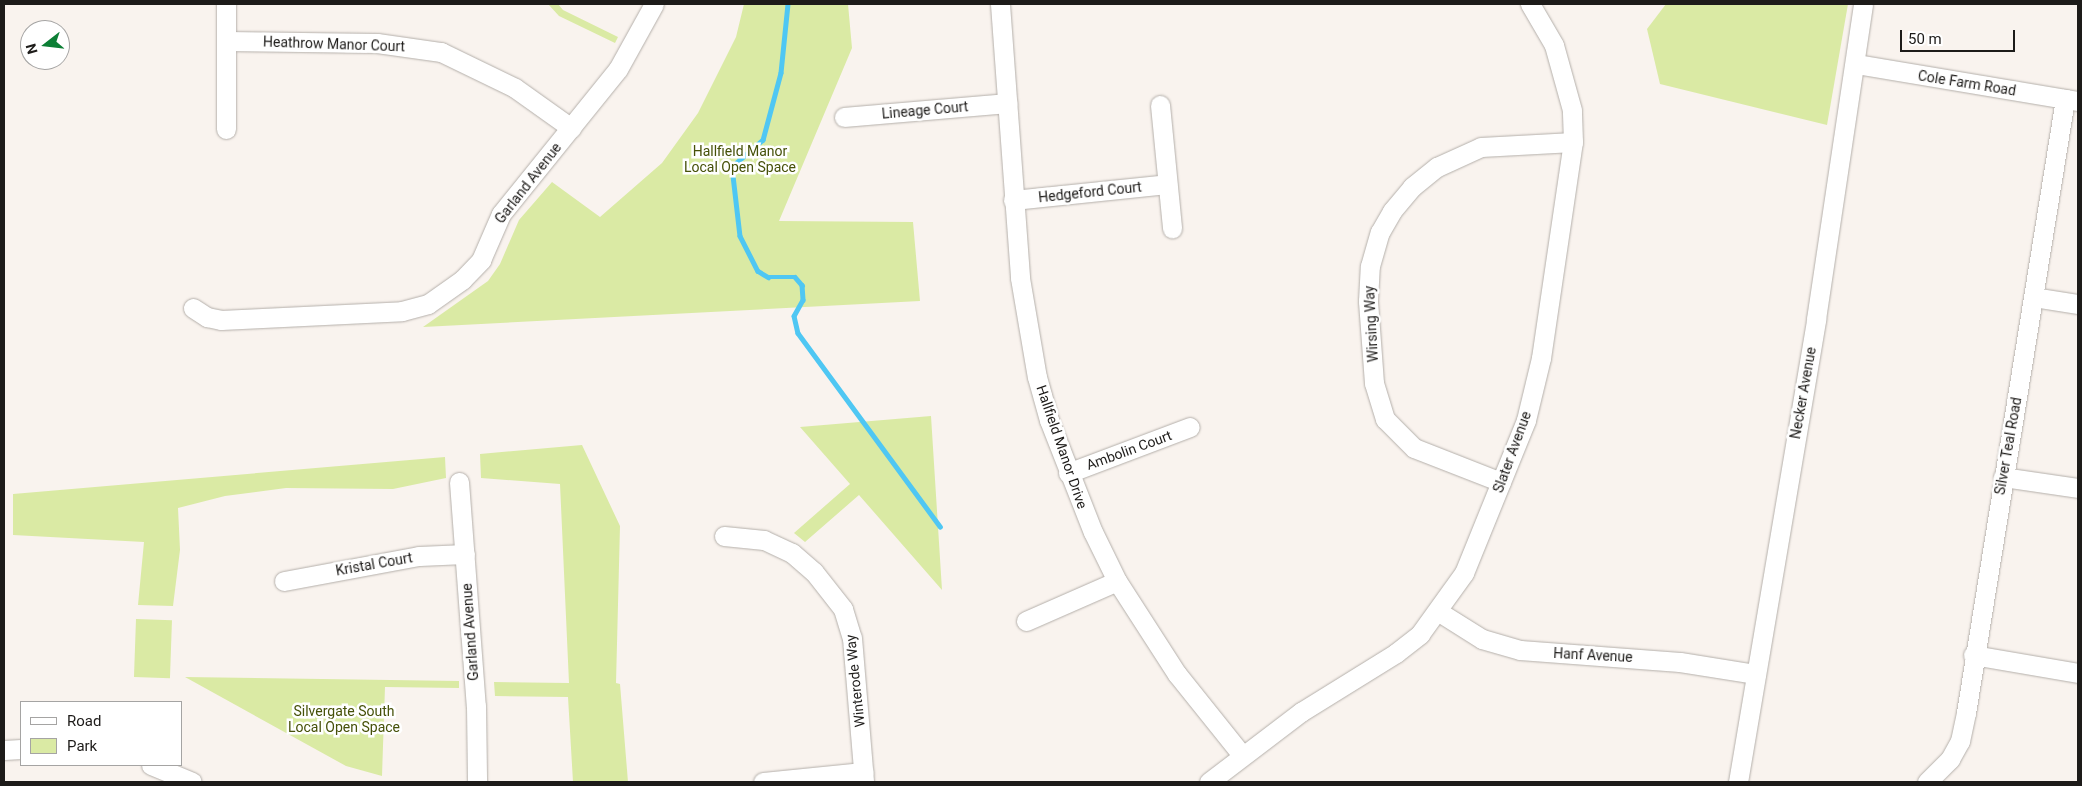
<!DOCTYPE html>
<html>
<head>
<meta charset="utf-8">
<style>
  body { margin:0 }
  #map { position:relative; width:2082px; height:786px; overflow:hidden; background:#f9f3ee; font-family:Roboto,sans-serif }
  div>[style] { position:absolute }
  .green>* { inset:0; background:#daeaa4; transform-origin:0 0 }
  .stream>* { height:4.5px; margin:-2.25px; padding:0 2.25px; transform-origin:2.25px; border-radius:2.25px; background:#4fc7f3 }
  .roads { filter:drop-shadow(0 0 1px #b4afaa) drop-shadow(0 0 1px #b4afaa) }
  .minor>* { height:19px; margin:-9.5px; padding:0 9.5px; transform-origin:9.5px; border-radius:9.5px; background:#fff }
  span { translate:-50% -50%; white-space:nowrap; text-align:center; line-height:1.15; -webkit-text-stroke:5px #fff; paint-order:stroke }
  .street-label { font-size:14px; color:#1d1b19 }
  .park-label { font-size:14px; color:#465109 }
  .frame { position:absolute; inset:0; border:5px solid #1d1b19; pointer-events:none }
  .legend { position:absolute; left:20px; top:701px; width:162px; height:65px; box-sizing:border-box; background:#fff; border:1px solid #a5a4a3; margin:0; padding:6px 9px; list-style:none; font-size:15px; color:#1d1b19 }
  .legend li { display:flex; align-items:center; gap:10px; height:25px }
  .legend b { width:25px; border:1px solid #a5a4a3 }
  .north { position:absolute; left:20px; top:20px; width:50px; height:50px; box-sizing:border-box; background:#fff; border:1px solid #a5a4a3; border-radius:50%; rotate:254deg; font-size:14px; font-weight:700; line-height:20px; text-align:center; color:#1d1b19 }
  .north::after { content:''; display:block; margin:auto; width:18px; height:22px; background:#0c7f35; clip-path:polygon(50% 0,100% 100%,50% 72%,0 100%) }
  .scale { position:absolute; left:1900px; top:30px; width:115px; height:22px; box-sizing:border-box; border:2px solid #1d1b19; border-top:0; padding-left:6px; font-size:15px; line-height:18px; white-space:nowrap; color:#1d1b19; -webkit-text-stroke:4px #fff; paint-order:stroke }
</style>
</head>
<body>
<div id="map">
  <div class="green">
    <div style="clip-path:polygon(548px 4px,558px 4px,563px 10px,618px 37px,615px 43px,559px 16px)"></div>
    <div style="clip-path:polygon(744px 4px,848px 4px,852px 48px,779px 221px,913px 222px,920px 301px,423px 327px,488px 281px,500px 264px,519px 220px,552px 182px,600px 217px,662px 163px,698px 113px,736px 37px)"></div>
    <div style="clip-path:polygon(1666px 4px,1848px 4px,1827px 125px,1660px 84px,1647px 29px)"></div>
    <div style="clip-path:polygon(931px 416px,942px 590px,859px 495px,805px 542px,794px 533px,850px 484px,800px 427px)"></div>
    <div style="clip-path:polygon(582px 445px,620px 526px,616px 683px,620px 684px,628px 782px,573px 782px,568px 697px,495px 696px,494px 682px,569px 683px,560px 484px,481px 478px,480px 454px)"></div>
    <div style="clip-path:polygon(445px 457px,446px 478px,393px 489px,286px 488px,225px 496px,178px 508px,180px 550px,173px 606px,138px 605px,144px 542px,13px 535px,13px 494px)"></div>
    <div style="left:136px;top:619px;width:36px;height:58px;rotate:2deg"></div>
    <div style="clip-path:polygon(185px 677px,459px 681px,459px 688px,385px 687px,382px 776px,346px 766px)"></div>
  </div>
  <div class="stream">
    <div style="left:788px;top:4px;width:69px;rotate:95.8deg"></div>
    <div style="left:781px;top:73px;width:69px;rotate:105deg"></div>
    <div style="left:763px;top:140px;width:41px;rotate:138.9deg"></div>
    <div style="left:732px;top:167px;width:69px;rotate:83.4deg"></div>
    <div style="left:740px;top:236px;width:39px;rotate:63deg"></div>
    <div style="left:758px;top:271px;width:12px;rotate:31deg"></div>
    <div style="left:768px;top:277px;width:27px"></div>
    <div style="left:795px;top:277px;width:11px;rotate:49deg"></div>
    <div style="left:802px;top:285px;width:15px;rotate:86deg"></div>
    <div style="left:803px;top:300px;width:18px;rotate:119deg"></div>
    <div style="left:794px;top:316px;width:17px;rotate:77deg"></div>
    <div style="left:798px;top:333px;width:240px;rotate:53.7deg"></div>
  </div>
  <div class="roads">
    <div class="minor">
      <div style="left:1000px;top:4px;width:275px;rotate:85.8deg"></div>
      <div style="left:1020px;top:278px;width:100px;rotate:80.3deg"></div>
      <div style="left:1037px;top:377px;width:45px;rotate:74.4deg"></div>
      <div style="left:1049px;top:420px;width:120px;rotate:68.6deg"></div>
      <div style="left:1093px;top:532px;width:55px;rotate:63.9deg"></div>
      <div style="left:1117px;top:581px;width:111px;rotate:57.2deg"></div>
      <div style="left:1177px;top:674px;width:104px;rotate:51.3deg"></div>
      <div style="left:226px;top:41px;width:151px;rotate:0.8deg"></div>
      <div style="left:377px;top:43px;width:65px;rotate:8deg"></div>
      <div style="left:441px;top:52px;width:82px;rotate:25.9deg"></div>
      <div style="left:515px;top:88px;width:69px;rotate:35.5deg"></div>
      <div style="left:1856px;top:64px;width:225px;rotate:9.5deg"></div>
      <div style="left:1160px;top:105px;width:124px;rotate:84.4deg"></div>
      <div style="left:844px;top:117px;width:164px;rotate:-4.9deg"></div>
      <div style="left:226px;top:129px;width:125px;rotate:-90deg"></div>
      <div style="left:1013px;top:200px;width:155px;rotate:-5.9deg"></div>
      <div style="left:2034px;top:297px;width:45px;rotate:9deg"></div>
      <div style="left:193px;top:308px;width:17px;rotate:33deg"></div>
      <div style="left:207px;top:317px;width:14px;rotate:12deg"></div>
      <div style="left:221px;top:320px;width:181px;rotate:-2.8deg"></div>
      <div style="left:402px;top:311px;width:27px;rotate:-15deg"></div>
      <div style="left:428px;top:304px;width:42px;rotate:-35.2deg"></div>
      <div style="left:462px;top:280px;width:28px;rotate:-46deg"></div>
      <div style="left:481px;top:260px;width:50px;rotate:-66.5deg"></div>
      <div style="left:501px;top:214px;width:186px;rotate:-51.1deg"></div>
      <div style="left:618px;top:69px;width:74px;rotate:-61deg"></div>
      <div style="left:1068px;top:473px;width:130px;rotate:-20.7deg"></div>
      <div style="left:2003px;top:477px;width:76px;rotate:8.3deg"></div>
      <div style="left:459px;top:482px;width:225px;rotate:85.7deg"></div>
      <div style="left:476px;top:706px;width:76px;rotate:89.2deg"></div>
      <div style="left:1501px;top:482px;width:93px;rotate:-158.7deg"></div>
      <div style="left:1414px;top:448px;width:41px;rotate:-135deg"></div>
      <div style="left:1385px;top:419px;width:38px;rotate:-107deg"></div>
      <div style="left:1374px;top:383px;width:82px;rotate:-94.2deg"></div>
      <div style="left:1368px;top:301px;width:35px;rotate:-87deg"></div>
      <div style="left:1370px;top:266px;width:35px;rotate:-74deg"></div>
      <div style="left:1380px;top:232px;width:24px;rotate:-60deg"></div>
      <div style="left:1392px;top:211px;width:31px;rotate:-50deg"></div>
      <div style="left:1412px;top:187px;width:32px;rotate:-39deg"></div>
      <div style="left:1437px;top:167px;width:48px;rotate:-24.4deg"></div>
      <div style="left:1481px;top:147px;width:92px;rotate:-3.1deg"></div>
      <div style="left:724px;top:536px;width:40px;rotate:5.7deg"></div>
      <div style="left:764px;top:540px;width:31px;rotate:25deg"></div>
      <div style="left:792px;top:553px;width:29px;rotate:41deg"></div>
      <div style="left:814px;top:572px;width:47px;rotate:51.9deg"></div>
      <div style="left:843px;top:609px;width:30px;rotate:73deg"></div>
      <div style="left:852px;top:638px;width:144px;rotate:85.2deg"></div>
      <div style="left:284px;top:581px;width:137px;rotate:-10.5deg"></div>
      <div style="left:419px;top:556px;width:46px;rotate:-2.5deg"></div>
      <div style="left:1439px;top:612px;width:51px;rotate:32.1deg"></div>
      <div style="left:1482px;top:639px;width:40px;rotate:16deg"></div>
      <div style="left:1520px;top:650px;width:160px;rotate:4.3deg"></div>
      <div style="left:1680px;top:662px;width:77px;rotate:9deg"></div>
      <div style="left:1026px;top:621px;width:99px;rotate:-23.7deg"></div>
      <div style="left:1973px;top:655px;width:107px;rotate:9.7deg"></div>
      <div style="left:4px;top:750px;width:17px;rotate:-3deg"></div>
      <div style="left:151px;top:765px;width:44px;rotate:22.5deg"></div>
      <div style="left:763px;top:782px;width:101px;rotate:-5.7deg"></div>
      <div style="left:1209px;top:782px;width:116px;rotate:-37.3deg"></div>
      <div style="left:1301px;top:712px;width:112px;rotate:-31.8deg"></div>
      <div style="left:1396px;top:653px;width:31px;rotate:-38deg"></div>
      <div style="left:1420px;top:634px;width:75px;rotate:-54.2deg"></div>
      <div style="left:1464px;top:573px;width:165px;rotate:-67.9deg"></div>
      <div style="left:1526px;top:420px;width:64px;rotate:-76.4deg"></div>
      <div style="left:1541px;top:358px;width:218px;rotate:-81.6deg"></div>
      <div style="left:1573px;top:142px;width:32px;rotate:-92deg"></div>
      <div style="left:1572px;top:110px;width:67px;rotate:-105.5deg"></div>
      <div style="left:1554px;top:45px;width:48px;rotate:-120.3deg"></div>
      <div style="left:1738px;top:782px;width:470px;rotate:-80.4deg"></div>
      <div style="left:1816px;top:319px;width:318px;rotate:-81.5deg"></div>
      <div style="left:1927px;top:782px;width:33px;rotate:-45deg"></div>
      <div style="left:1950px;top:759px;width:21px;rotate:-61deg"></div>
      <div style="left:1960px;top:741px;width:29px;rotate:-78deg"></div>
      <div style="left:1966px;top:713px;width:622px;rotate:-80.84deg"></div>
    </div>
  </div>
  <div class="street-label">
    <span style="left:334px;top:44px;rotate:2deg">Heathrow Manor Court</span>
    <span style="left:1967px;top:83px;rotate:9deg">Cole Farm Road</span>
    <span style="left:925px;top:110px;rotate:-5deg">Lineage Court</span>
    <span style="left:528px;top:183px;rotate:-52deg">Garland Avenue</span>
    <span style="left:1090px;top:192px;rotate:-6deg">Hedgeford Court</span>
    <span style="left:1371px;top:324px;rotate:-93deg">Wirsing Way</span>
    <span style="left:1803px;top:393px;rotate:-80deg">Necker Avenue</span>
    <span style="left:2008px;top:446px;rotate:-80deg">Silver Teal Road</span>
    <span style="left:1062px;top:447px;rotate:71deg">Hallfield Manor Drive</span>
    <span style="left:1129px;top:450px;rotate:-20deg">Ambolin Court</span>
    <span style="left:1512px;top:452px;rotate:-70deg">Slater Avenue</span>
    <span style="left:374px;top:564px;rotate:-10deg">Kristal Court</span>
    <span style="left:470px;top:632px;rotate:-94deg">Garland Avenue</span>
    <span style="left:1593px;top:655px;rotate:3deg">Hanf Avenue</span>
    <span style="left:855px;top:681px;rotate:-96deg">Winterode Way</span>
  </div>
  <div class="park-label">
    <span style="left:740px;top:159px">Hallfield Manor<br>Local Open Space</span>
    <span style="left:344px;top:719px">Silvergate South<br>Local Open Space</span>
  </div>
  <div class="frame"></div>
  <ul class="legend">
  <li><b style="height:6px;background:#fff"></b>Road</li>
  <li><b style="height:14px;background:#daeaa4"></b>Park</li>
  </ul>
  <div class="north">N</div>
  <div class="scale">50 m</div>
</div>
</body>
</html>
